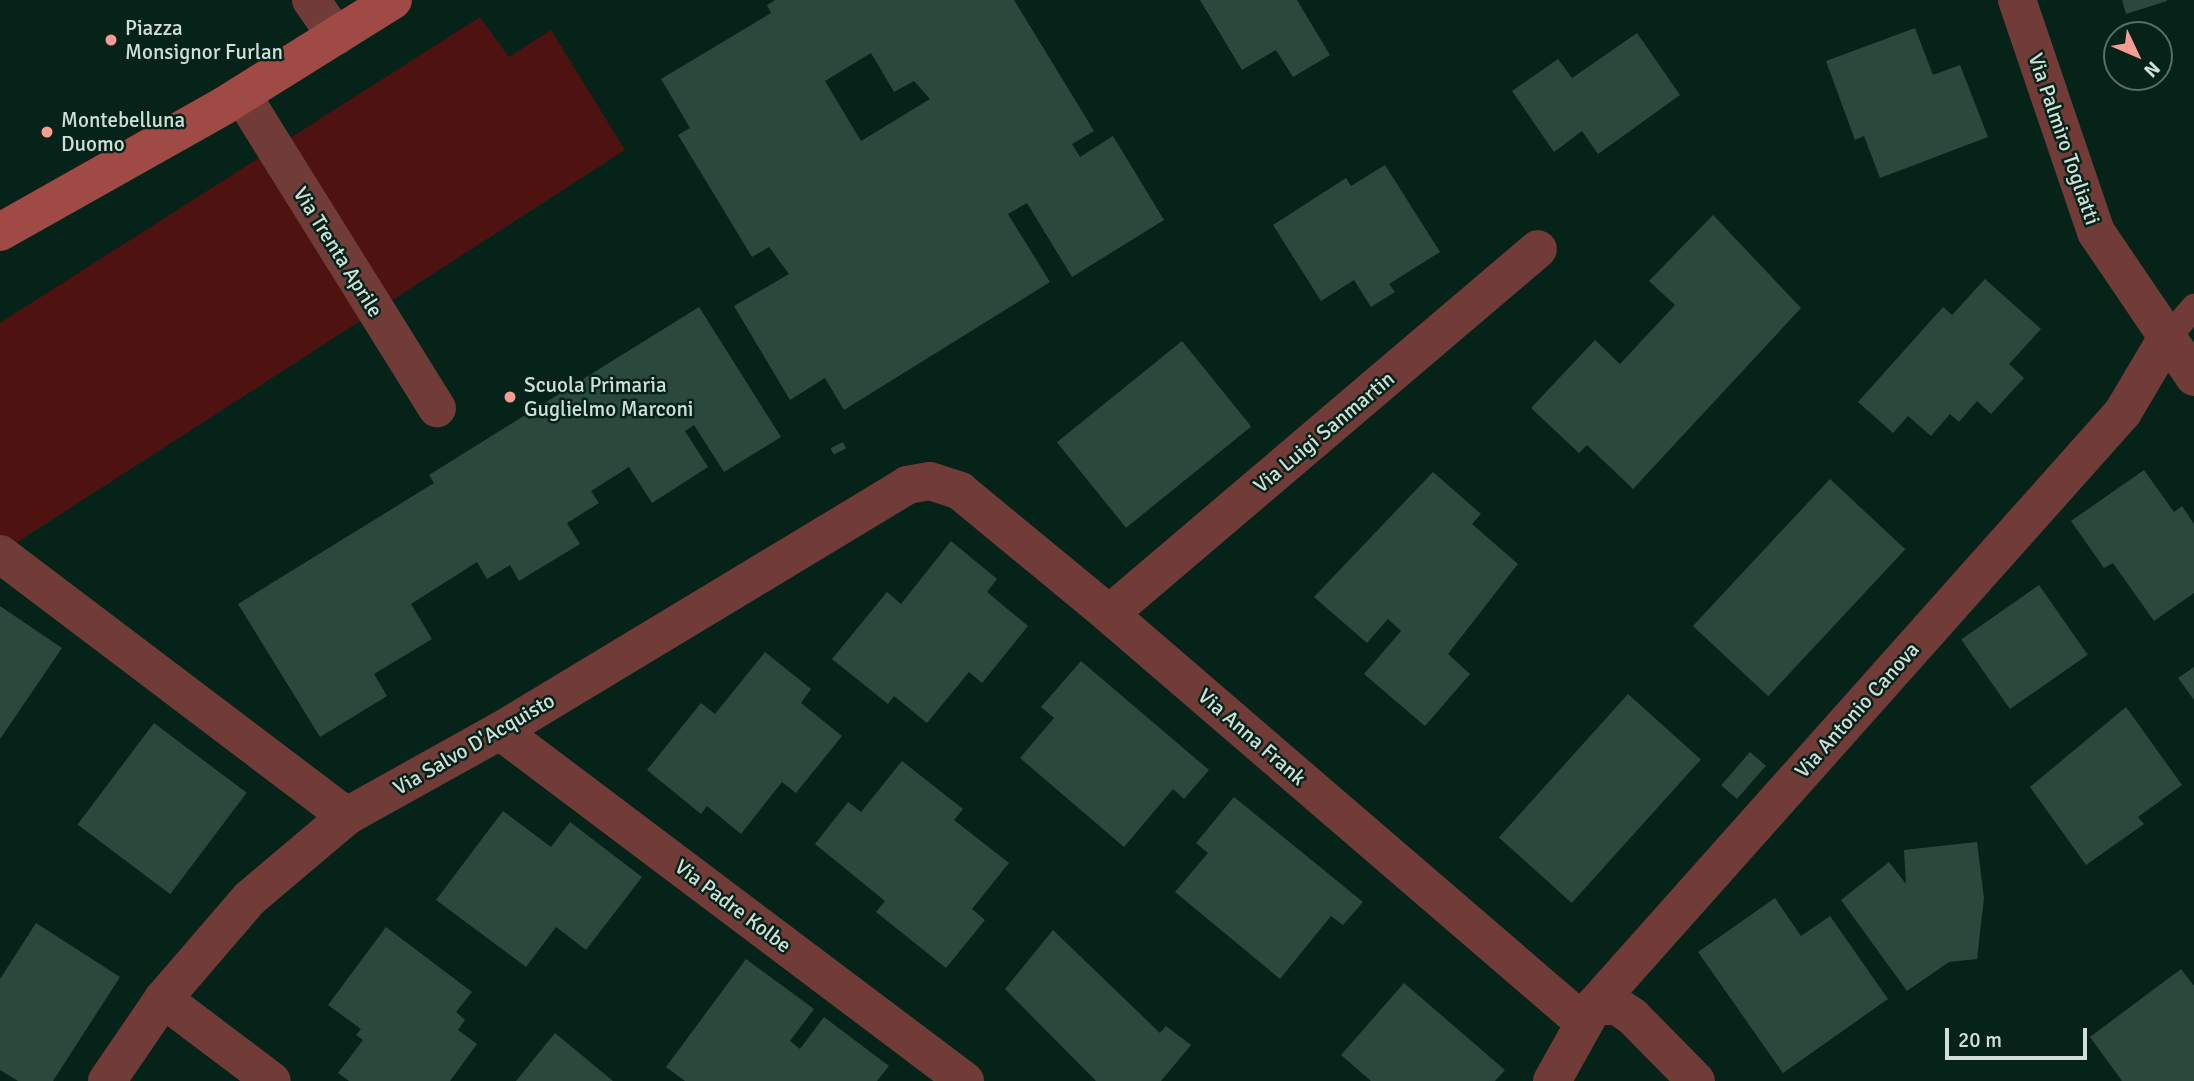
<!DOCTYPE html>
<html>
<head>
<meta charset="utf-8">
<style>
  body { margin:0 }
  #map { position:relative; width:2194px; height:1081px; overflow:hidden; background:#06231a; font-family:Signika,sans-serif }
  div>[style] { position:absolute }
  .green>* { inset:0; background:#4e1211 }
  .building>* { inset:0; background:#2b483d; transform-origin:0 0 }
  .lane>* { height:26px; margin:-13px; padding:0 13px; transform-origin:13px; border-radius:13px; background:#713c37 }
  .street>* { height:38px; margin:-19px; padding:0 19px; transform-origin:19px; border-radius:19px; background:#713c37 }
  .secondary>* { height:38px; margin:-19px; padding:0 19px; transform-origin:19px; border-radius:19px; background:#a04a45 }
  .dots>* { width:19px; height:19px; translate:-50% -50%; box-sizing:border-box; border:4px solid #06231a; border-radius:50% }
  span { translate:-50% -50%; white-space:nowrap; text-align:center; line-height:1.15; -webkit-text-stroke:5px #06231a; paint-order:stroke }
  .poi-label { font-size:21px; color:#d0e0d9 }
  .left { translate:0 -50%; text-align:left }
  .street-label { font-size:21px; color:#d0e0d9 }
  .north { position:absolute; left:2103px; top:21px; width:70px; height:70px; box-sizing:border-box; background:#06231a; border:2px solid #576f66; border-radius:50%; rotate:134deg; font-size:19px; font-weight:700; line-height:28px; text-align:center; color:#d0e0d9 }
  .north::after { content:''; display:block; margin:auto; width:24px; height:32px; background:#f59c93; clip-path:polygon(50% 0,100% 100%,50% 72%,0 100%) }
  .scale { position:absolute; left:1945px; top:1028px; width:142px; height:32px; box-sizing:border-box; border:4px solid #d0e0d9; border-top:0; padding-left:9px; font-size:21px; line-height:24px; white-space:nowrap; color:#d0e0d9; -webkit-text-stroke:5px #06231a; paint-order:stroke }
</style>
</head>
<body>
<div id="map">
  <div class="green">
    <div style="clip-path:polygon(480px 17px,509px 57px,551px 30px,625px 150px,13px 545px,0 535px,0 323px)"></div>
  </div>
  <div class="building">
    <div style="clip-path:polygon(evenodd,775px 0,1014px 0,1094px 131px,1072px 144px,1080px 157px,1113px 136px,1164px 220px,1072px 277px,1027px 203px,1008px 214px,1050px 282px,844px 410px,825px 378px,790px 400px,734px 306px,789px 274px,769px 247px,752px 257px,678px 135px,690px 128px,661px 79px,771px 13px,767px 5px,775px 0,871px 53px,894px 92px,914px 81px,930px 99px,861px 141px,825px 81px,871px 53px)"></div>
    <div style="clip-path:polygon(1200px 0,1297px 0,1330px 55px,1293px 77px,1276px 50px,1242px 70px)"></div>
    <div style="clip-path:polygon(2122px 0,2167px 0,2167px 1px,2126px 14px)"></div>
    <div style="clip-path:polygon(1915px 28px,1933px 75px,1960px 65px,1988px 137px,1880px 178px,1864px 136px,1855px 140px,1826px 61px)"></div>
    <div style="clip-path:polygon(1637px 33px,1680px 95px,1598px 154px,1582px 131px,1554px 152px,1512px 91px,1558px 59px,1572px 78px)"></div>
    <div style="clip-path:polygon(1385px 165px,1440px 252px,1389px 284px,1395px 292px,1371px 307px,1354px 280px,1321px 301px,1273px 225px,1346px 178px,1351px 186px)"></div>
    <div style="clip-path:polygon(1713px 215px,1801px 308px,1633px 489px,1587px 445px,1579px 453px,1531px 408px,1595px 340px,1620px 364px,1675px 305px,1649px 281px)"></div>
    <div style="clip-path:polygon(1985px 279px,2041px 329px,2009px 364px,2024px 378px,1991px 414px,1977px 401px,1959px 422px,1950px 414px,1931px 436px,1908px 416px,1893px 433px,1858px 402px,1943px 307px,1952px 315px)"></div>
    <div style="clip-path:polygon(699px 307px,781px 437px,724px 472px,694px 425px,685px 431px,708px 467px,652px 503px,629px 467px,591px 491px,599px 503px,567px 523px,580px 544px,519px 581px,510px 565px,487px 579px,477px 562px,411px 604px,432px 639px,374px 674px,387px 696px,320px 737px,238px 604px,434px 483px,429px 475px)"></div>
    <div style="left:1182px;top:341px;width:110px;height:161px;rotate:51deg"></div>
    <div style="left:843px;top:442px;width:7px;height:14px;rotate:63deg"></div>
    <div style="clip-path:polygon(2144px 470px,2174px 512px,2182px 506px,2194px 524px,2194px 593px,2154px 621px,2113px 563px,2104px 568px,2071px 521px)"></div>
    <div style="clip-path:polygon(1433px 472px,1481px 514px,1472px 524px,1518px 564px,1448px 654px,1470px 674px,1425px 726px,1364px 674px,1401px 631px,1388px 619px,1367px 643px,1314px 597px)"></div>
    <div style="left:1830px;top:479px;width:103px;height:201px;rotate:43deg"></div>
    <div style="clip-path:polygon(951px 541px,997px 579px,987px 592px,1028px 626px,982px 683px,969px 672px,927px 723px,894px 696px,888px 704px,832px 659px,887px 592px,901px 604px)"></div>
    <div style="left:2039px;top:585px;width:85px;height:95px;rotate:55deg"></div>
    <div style="clip-path:polygon(0 606px,62px 648px,0 739px)"></div>
    <div style="clip-path:polygon(765px 652px,811px 689px,801px 703px,842px 736px,796px 793px,782px 782px,741px 834px,707px 806px,701px 814px,647px 770px,701px 703px,715px 714px)"></div>
    <div style="clip-path:polygon(1081px 661px,1209px 770px,1184px 799px,1173px 789px,1124px 847px,1020px 758px,1054px 718px,1041px 707px)"></div>
    <div style="clip-path:polygon(2194px 667px,2194px 700px,2178px 678px)"></div>
    <div style="left:1628px;top:694px;width:98px;height:193px;rotate:42deg"></div>
    <div style="clip-path:polygon(2126px 707px,2182px 785px,2138px 817px,2144px 824px,2086px 865px,2030px 787px)"></div>
    <div style="left:154px;top:723px;width:116px;height:127px;rotate:37deg"></div>
    <div style="left:1750px;top:752px;width:21px;height:44px;rotate:41deg"></div>
    <div style="clip-path:polygon(902px 761px,963px 809px,954px 820px,1009px 863px,972px 909px,985px 920px,946px 968px,876px 912px,885px 901px,815px 844px,848px 802px,861px 812px)"></div>
    <div style="clip-path:polygon(1234px 797px,1363px 902px,1343px 925px,1331px 916px,1280px 979px,1175px 892px,1208px 853px,1196px 843px)"></div>
    <div style="clip-path:polygon(503px 811px,551px 847px,570px 822px,642px 877px,586px 950px,556px 927px,526px 967px,436px 900px)"></div>
    <div style="clip-path:polygon(1977px 842px,1984px 898px,1977px 959px,1949px 962px,1907px 991px,1841px 900px,1889px 862px,1906px 884px,1904px 850px)"></div>
    <div style="clip-path:polygon(1775px 898px,1801px 936px,1830px 916px,1888px 999px,1783px 1073px,1698px 952px)"></div>
    <div style="clip-path:polygon(36px 923px,120px 977px,53px 1081px,18px 1081px,0 1070px,0 979px)"></div>
    <div style="clip-path:polygon(386px 927px,472px 992px,456px 1012px,465px 1020px,458px 1030px,477px 1044px,450px 1081px,349px 1081px,338px 1073px,363px 1040px,356px 1035px,361px 1029px,328px 1005px)"></div>
    <div style="clip-path:polygon(1053px 930px,1160px 1033px,1166px 1026px,1191px 1045px,1161px 1081px,1096px 1081px,1005px 989px)"></div>
    <div style="clip-path:polygon(746px 959px,814px 1009px,790px 1041px,800px 1049px,824px 1017px,889px 1066px,877px 1081px,685px 1081px,666px 1067px)"></div>
    <div style="clip-path:polygon(2181px 969px,2194px 986px,2194px 1081px,2122px 1081px,2090px 1037px)"></div>
    <div style="clip-path:polygon(1404px 983px,1505px 1070px,1495px 1081px,1371px 1081px,1341px 1055px)"></div>
    <div style="clip-path:polygon(555px 1033px,613px 1081px,516px 1081px)"></div>
  </div>
  <div class="lane">
    <div style="left:2165px;top:341px;width:45px;rotate:-49.5deg"></div>
  </div>
  <div class="street">
    <div style="left:311px;top:0;width:44px;rotate:55.2deg"></div>
    <div style="left:2017px;top:0;width:245px;rotate:71.2deg"></div>
    <div style="left:2096px;top:232px;width:175px;rotate:55.9deg"></div>
    <div style="left:242px;top:95px;width:369px;rotate:58.1deg"></div>
    <div style="left:0;top:554px;width:435px;rotate:37.1deg"></div>
    <div style="left:1109px;top:614px;width:563px;rotate:-40.39deg"></div>
    <div style="left:500px;top:731px;width:582px;rotate:36.97deg"></div>
    <div style="left:163px;top:999px;width:136px;rotate:37deg"></div>
    <div style="left:1594px;top:1006px;width:23px"></div>
    <div style="left:1617px;top:1006px;width:18px;rotate:34deg"></div>
    <div style="left:1632px;top:1016px;width:91px;rotate:45.4deg"></div>
    <div style="left:107px;top:1081px;width:99px;rotate:-55.7deg"></div>
    <div style="left:163px;top:999px;width:133px;rotate:-49.3deg"></div>
    <div style="left:250px;top:898px;width:127px;rotate:-40.2deg"></div>
    <div style="left:347px;top:816px;width:175px;rotate:-29.1deg"></div>
    <div style="left:500px;top:731px;width:476px;rotate:-31.1deg"></div>
    <div style="left:907px;top:485px;width:23px;rotate:-10deg"></div>
    <div style="left:930px;top:481px;width:32px;rotate:18deg"></div>
    <div style="left:960px;top:491px;width:193px;rotate:39.5deg"></div>
    <div style="left:1109px;top:614px;width:625px;rotate:40.72deg"></div>
    <div style="left:1552px;top:1081px;width:86px;rotate:-60.8deg"></div>
    <div style="left:1594px;top:1006px;width:795px;rotate:-48.31deg"></div>
    <div style="left:2123px;top:412px;width:82px;rotate:-59.4deg"></div>
  </div>
  <div class="secondary">
    <div style="left:0;top:232px;width:258px;rotate:-29.4deg"></div>
    <div style="left:225px;top:105px;width:198px;rotate:-32deg"></div>
  </div>
  <div class="dots">
    <div style="left:111px;top:40px;background:#f59c93"></div>
    <div style="left:47px;top:132px;background:#f59c93"></div>
    <div style="left:510px;top:397px;background:#f59c93"></div>
  </div>
  <div class="poi-label">
    <span class="left" style="left:125px;top:40px">Piazza<br>Monsignor Furlan</span>
    <span class="left" style="left:61px;top:132px">Montebelluna<br>Duomo</span>
    <span class="left" style="left:524px;top:397px">Scuola Primaria<br>Guglielmo Marconi</span>
  </div>
  <div class="street-label">
    <span style="left:2064px;top:139px;rotate:71deg">Via Palmiro Togliatti</span>
    <span style="left:338px;top:252px;rotate:58deg">Via Trenta Aprile</span>
    <span style="left:1324px;top:432px;rotate:-40deg">Via Luigi Sanmartin</span>
    <span style="left:1857px;top:710px;rotate:-48deg">Via Antonio Canova</span>
    <span style="left:1252px;top:737px;rotate:41deg">Via Anna Frank</span>
    <span style="left:474px;top:744px;rotate:-30deg">Via Salvo D'Acquisto</span>
    <span style="left:733px;top:906px;rotate:37deg">Via Padre Kolbe</span>
  </div>
  <div class="north">N</div>
  <div class="scale">20 m</div>
</div>
</body>
</html>
